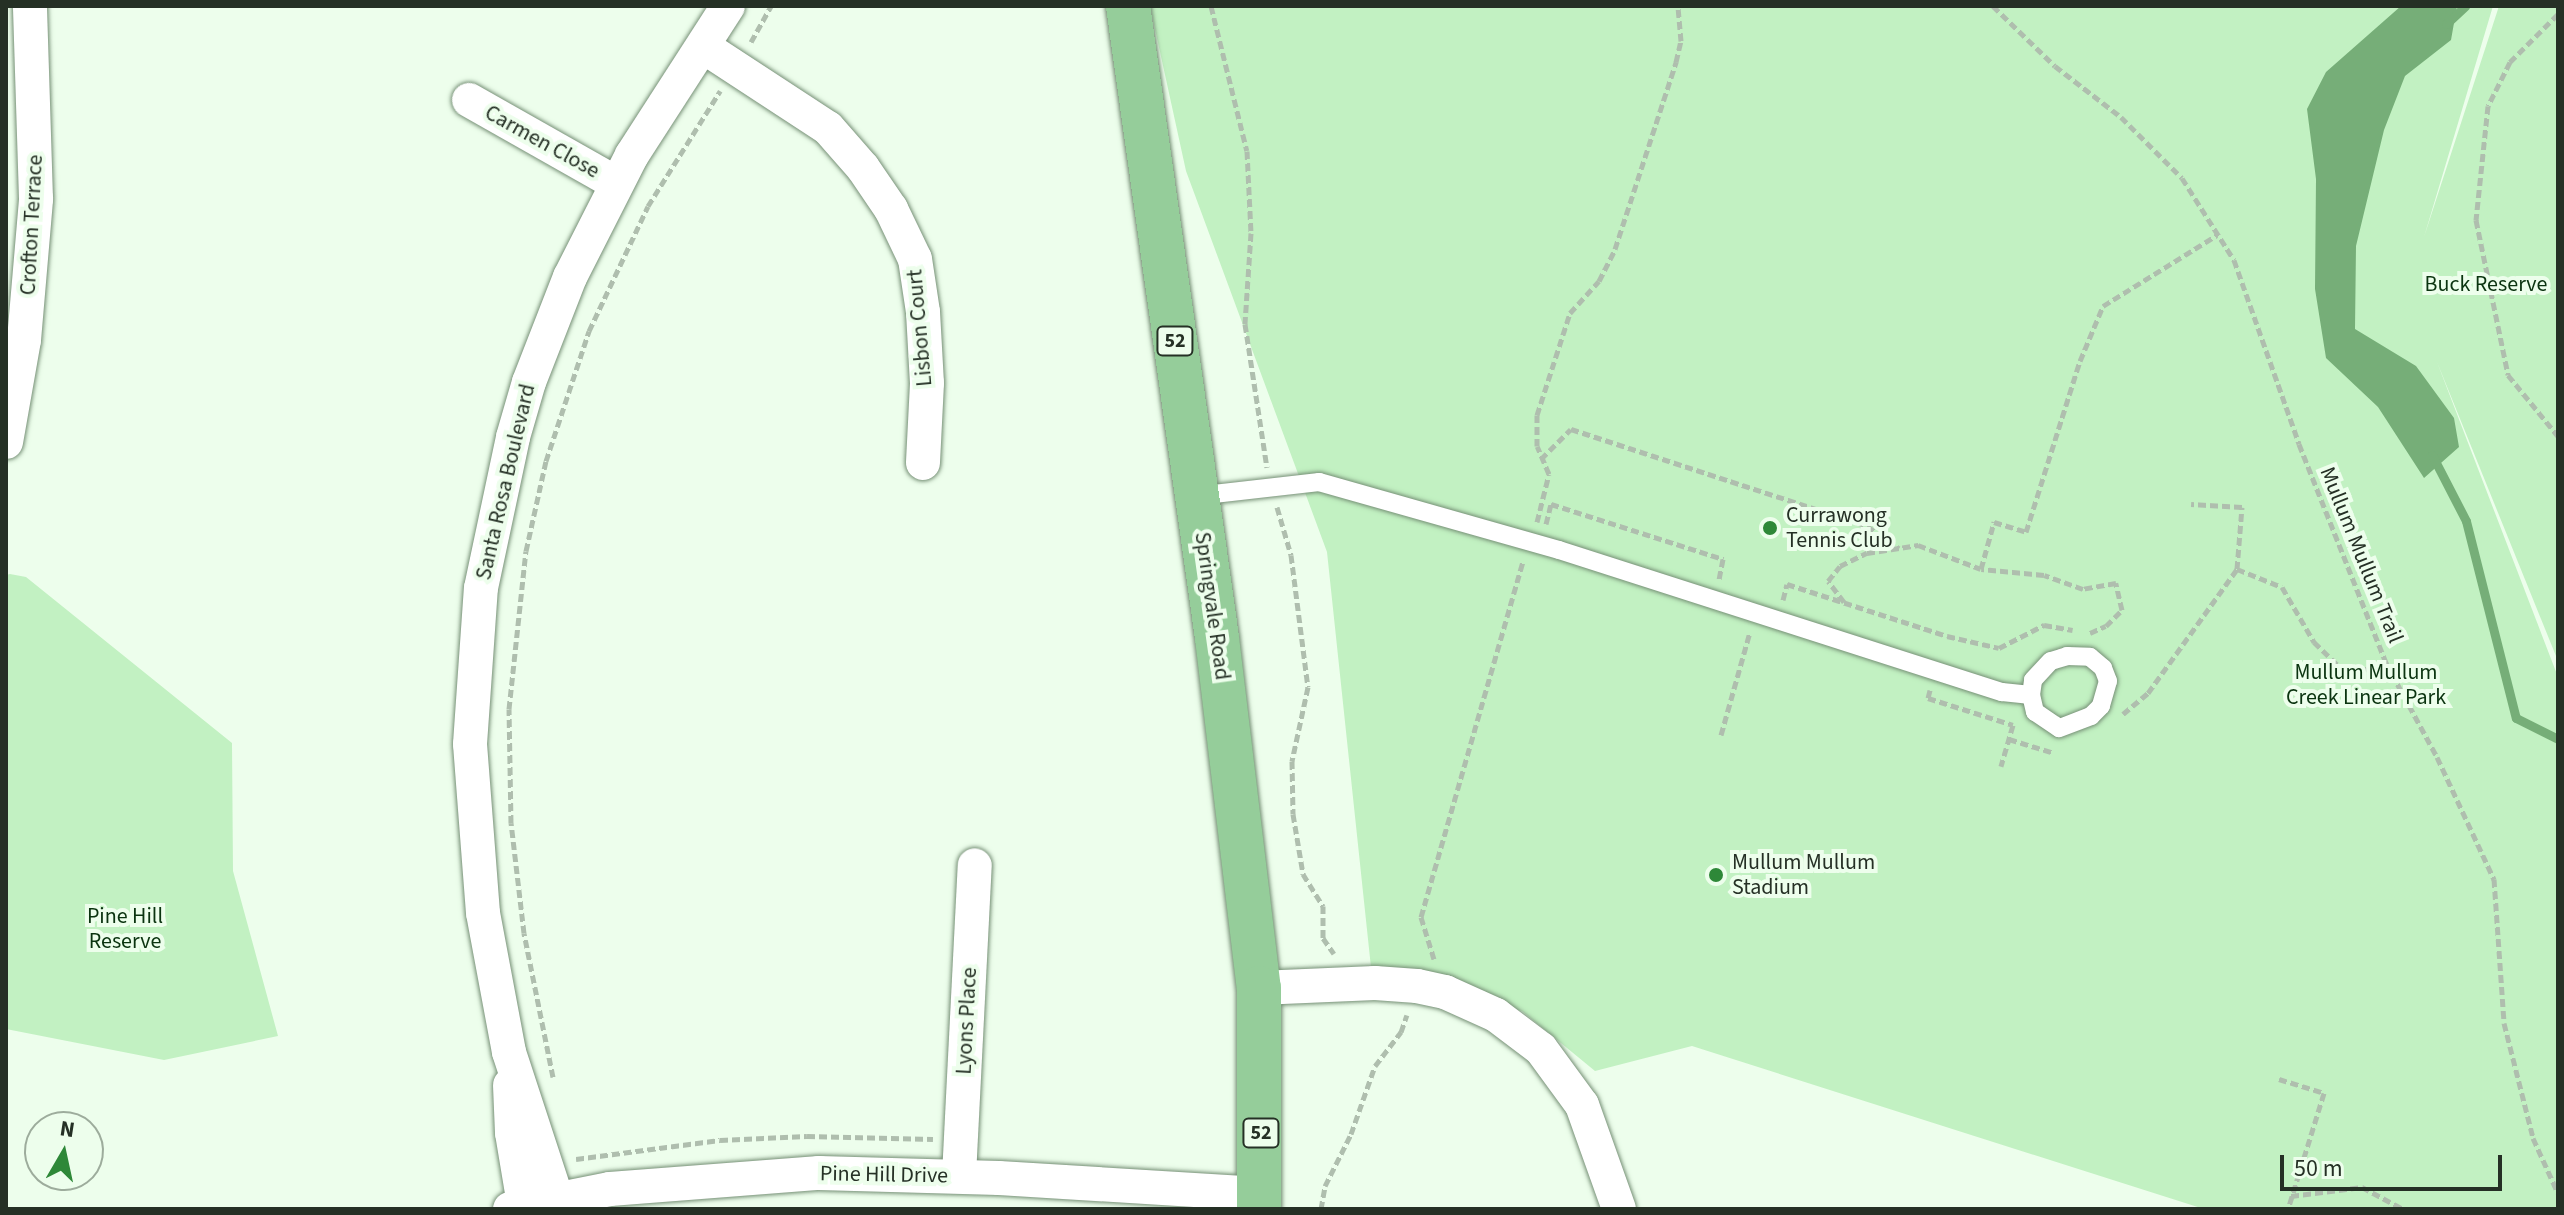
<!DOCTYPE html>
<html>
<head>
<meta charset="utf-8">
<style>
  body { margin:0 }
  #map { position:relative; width:2564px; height:1215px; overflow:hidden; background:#edfeec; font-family:"Source Sans 3",sans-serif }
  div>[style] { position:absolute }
  .green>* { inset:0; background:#c2f1c2 }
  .water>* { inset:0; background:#76ae78 }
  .stream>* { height:9px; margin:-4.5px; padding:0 4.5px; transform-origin:4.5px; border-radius:4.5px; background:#76ae78 }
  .path>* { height:5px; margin-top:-2.5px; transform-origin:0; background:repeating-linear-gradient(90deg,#afbeae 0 8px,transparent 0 12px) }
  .roads { filter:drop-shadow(0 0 2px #769076) drop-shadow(0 0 2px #769076) }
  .service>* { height:18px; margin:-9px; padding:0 9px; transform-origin:9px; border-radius:9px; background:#fff }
  .minor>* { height:34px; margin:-17px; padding:0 17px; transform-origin:17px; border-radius:17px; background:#fff }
  .primary>* { height:44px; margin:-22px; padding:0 22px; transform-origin:22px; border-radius:22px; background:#95cd9a }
  .dots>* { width:22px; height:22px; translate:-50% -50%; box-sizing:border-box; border:4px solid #edfeec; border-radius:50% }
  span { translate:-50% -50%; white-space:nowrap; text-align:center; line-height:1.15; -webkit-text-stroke:8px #edfeec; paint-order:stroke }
  .shield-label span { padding:2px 6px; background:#edfeec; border:2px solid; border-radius:6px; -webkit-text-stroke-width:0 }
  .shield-label { font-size:20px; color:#253025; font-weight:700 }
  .street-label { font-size:22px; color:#253025 }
  .park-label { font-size:22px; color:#0b3410 }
  .poi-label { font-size:22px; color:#253025 }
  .left { translate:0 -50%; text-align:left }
  .frame { position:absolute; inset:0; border:8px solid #253025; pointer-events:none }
  .north { position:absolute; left:24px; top:1111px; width:80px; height:80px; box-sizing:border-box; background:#edfeec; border:2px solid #9dac9c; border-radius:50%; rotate:9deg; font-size:22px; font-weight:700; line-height:32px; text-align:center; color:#253025 }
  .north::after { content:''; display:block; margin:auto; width:28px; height:36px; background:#2e8838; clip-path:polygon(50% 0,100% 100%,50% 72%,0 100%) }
  .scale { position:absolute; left:2280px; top:1155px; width:222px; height:36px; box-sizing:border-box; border:4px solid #253025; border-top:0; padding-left:10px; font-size:24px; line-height:28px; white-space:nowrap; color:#253025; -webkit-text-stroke:6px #edfeec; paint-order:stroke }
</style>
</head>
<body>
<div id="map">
  <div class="green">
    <div style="clip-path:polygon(1150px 6px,2493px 6px,2424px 237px,2499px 6px,2558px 6px,2558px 661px,2437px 362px,2558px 677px,2558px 1209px,2204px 1209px,1692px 1046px,1595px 1071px,1522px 1011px,1372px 977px,1327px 552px,1186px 171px)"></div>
    <div style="clip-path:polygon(10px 574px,26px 577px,232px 743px,233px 871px,278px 1036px,164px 1060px,6px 1029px,6px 575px)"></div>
  </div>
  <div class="water">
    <div style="clip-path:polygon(2401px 6px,2457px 6px,2451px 40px,2405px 76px,2384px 130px,2356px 246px,2355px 329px,2416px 366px,2454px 418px,2459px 447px,2424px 478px,2378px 407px,2326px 358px,2315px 289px,2316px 179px,2307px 109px,2326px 72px)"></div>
  </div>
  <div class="stream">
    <div style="left:2446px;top:24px;width:26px;rotate:-43deg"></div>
    <div style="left:2432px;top:455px;width:74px;rotate:62.7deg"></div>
    <div style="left:2466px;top:521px;width:203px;rotate:75.8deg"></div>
    <div style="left:2516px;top:718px;width:47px;rotate:26.6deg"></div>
  </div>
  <div class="path">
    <div style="left:1211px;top:6px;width:149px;rotate:76.1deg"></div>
    <div style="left:1247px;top:151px;width:82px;rotate:87.2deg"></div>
    <div style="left:1251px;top:233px;width:91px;rotate:93.8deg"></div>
    <div style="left:1245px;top:324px;width:145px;rotate:81.3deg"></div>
    <div style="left:1993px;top:6px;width:86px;rotate:44.1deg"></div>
    <div style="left:2055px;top:66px;width:83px;rotate:37.7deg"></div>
    <div style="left:2121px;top:117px;width:86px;rotate:45deg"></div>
    <div style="left:2182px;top:178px;width:97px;rotate:57.6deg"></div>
    <div style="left:2234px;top:260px;width:195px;rotate:70.5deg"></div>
    <div style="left:2299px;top:444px;width:236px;rotate:68.3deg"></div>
    <div style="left:2386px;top:663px;width:107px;rotate:61.5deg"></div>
    <div style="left:2437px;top:757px;width:135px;rotate:65deg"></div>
    <div style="left:2494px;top:879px;width:144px;rotate:86deg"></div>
    <div style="left:2504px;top:1023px;width:119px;rotate:75.8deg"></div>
    <div style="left:2533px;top:1138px;width:60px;rotate:65.6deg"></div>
    <div style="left:2558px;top:14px;width:68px;rotate:135deg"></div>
    <div style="left:2510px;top:62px;width:49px;rotate:116.6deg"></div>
    <div style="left:2488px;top:106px;width:115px;rotate:96deg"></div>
    <div style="left:2476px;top:220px;width:158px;rotate:78.3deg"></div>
    <div style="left:2508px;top:375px;width:79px;rotate:50.7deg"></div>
    <div style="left:751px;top:42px;width:41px;rotate:-60.9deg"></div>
    <div style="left:1541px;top:459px;width:42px;rotate:-45deg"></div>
    <div style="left:1571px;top:429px;width:311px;rotate:18.1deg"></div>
    <div style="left:1867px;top:526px;width:39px;rotate:35deg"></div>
    <div style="left:1277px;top:507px;width:50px;rotate:73.7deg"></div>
    <div style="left:1291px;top:555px;width:133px;rotate:82.7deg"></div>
    <div style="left:1308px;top:687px;width:76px;rotate:102.2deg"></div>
    <div style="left:1292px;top:761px;width:53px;rotate:88.9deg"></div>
    <div style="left:1293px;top:814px;width:61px;rotate:80.5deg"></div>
    <div style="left:1303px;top:874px;width:38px;rotate:58deg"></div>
    <div style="left:1323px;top:906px;width:32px;rotate:90deg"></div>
    <div style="left:1323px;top:938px;width:19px;rotate:55deg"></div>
    <div style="left:1537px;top:522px;width:49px;rotate:-76deg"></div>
    <div style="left:1549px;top:474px;width:30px;rotate:-113deg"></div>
    <div style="left:1537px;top:446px;width:31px;rotate:-90deg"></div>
    <div style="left:1537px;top:415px;width:107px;rotate:-72.1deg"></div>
    <div style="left:1570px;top:313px;width:43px;rotate:-47.8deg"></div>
    <div style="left:1599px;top:281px;width:36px;rotate:-63deg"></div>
    <div style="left:1615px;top:249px;width:197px;rotate:-71.9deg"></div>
    <div style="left:1676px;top:62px;width:22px;rotate:-77deg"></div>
    <div style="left:1681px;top:41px;width:35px;rotate:-95deg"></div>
    <div style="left:1546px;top:524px;width:21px;rotate:-76deg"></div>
    <div style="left:1551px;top:504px;width:181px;rotate:17.7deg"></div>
    <div style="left:1723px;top:559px;width:21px;rotate:101deg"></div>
    <div style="left:2237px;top:569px;width:48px;rotate:21.8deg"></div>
    <div style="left:2282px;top:587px;width:64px;rotate:59.8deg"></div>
    <div style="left:2314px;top:642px;width:47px;rotate:44.1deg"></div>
    <div style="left:2348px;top:675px;width:40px;rotate:-18deg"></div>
    <div style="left:1783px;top:600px;width:16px;rotate:-76deg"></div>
    <div style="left:1787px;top:584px;width:168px;rotate:18deg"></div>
    <div style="left:1947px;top:636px;width:53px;rotate:13deg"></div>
    <div style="left:1999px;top:648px;width:51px;rotate:-27.1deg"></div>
    <div style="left:2044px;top:625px;width:29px;rotate:10deg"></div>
    <div style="left:1844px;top:602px;width:26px;rotate:-127deg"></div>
    <div style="left:1828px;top:581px;width:19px;rotate:-51deg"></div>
    <div style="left:1840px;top:566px;width:30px;rotate:-26deg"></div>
    <div style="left:1867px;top:553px;width:52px;rotate:-8.9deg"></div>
    <div style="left:1918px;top:545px;width:67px;rotate:20.9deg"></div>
    <div style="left:2090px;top:633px;width:17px;rotate:-24deg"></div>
    <div style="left:2106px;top:626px;width:23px;rotate:-45deg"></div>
    <div style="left:2122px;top:610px;width:28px;rotate:-103deg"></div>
    <div style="left:2116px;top:583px;width:34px;rotate:170deg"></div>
    <div style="left:2083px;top:589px;width:41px;rotate:-160.3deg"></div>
    <div style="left:2044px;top:575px;width:63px;rotate:-174.6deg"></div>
    <div style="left:1981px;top:569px;width:49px;rotate:-74.5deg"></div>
    <div style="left:1994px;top:522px;width:34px;rotate:17deg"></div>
    <div style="left:2026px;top:532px;width:179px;rotate:-72.5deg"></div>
    <div style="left:2080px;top:361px;width:60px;rotate:-67.3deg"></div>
    <div style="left:2103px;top:306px;width:134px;rotate:-31.9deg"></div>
    <div style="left:1930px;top:690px;width:8px;rotate:104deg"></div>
    <div style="left:1928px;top:698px;width:89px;rotate:17.6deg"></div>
    <div style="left:2013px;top:725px;width:43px;rotate:106.3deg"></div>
    <div style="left:2123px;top:714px;width:33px;rotate:-40deg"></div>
    <div style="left:2148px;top:693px;width:153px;rotate:-54.3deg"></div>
    <div style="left:2237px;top:569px;width:62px;rotate:-85.4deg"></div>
    <div style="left:2242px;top:507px;width:51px;rotate:-176.6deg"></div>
    <div style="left:1721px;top:735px;width:107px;rotate:-74.3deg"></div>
    <div style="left:2009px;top:739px;width:47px;rotate:17.3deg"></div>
    <div style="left:1434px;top:959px;width:44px;rotate:-107.2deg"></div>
    <div style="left:1421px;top:917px;width:369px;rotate:-74deg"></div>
    <div style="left:553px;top:1077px;width:147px;rotate:-101.4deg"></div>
    <div style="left:524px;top:933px;width:111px;rotate:-96.7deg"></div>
    <div style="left:511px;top:823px;width:114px;rotate:-91deg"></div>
    <div style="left:509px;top:709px;width:159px;rotate:-83.9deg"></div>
    <div style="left:526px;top:551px;width:92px;rotate:-77.5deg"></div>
    <div style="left:546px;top:461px;width:137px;rotate:-71.7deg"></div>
    <div style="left:589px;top:331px;width:138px;rotate:-64.7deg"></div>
    <div style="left:648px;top:206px;width:136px;rotate:-57.9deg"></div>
    <div style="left:2279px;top:1079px;width:47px;rotate:17.3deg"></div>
    <div style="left:2324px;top:1093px;width:121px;rotate:107.2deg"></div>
    <div style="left:576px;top:1159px;width:145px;rotate:-7.5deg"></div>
    <div style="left:720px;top:1140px;width:87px;rotate:-2.6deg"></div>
    <div style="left:807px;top:1136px;width:126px;rotate:1.4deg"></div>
    <div style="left:2291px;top:1196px;width:72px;rotate:-7.2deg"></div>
    <div style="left:2362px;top:1187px;width:47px;rotate:28.2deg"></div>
    <div style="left:1321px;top:1209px;width:23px;rotate:-80deg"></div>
    <div style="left:1325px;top:1186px;width:58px;rotate:-63.4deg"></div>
    <div style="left:1351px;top:1134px;width:72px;rotate:-70.6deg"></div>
    <div style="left:1375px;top:1066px;width:43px;rotate:-52.6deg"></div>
    <div style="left:1401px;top:1032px;width:18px;rotate:-71deg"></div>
  </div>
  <div class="roads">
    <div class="service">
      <div style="left:1196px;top:496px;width:124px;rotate:-6.5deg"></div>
      <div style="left:1319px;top:482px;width:249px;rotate:15.8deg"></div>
      <div style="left:1559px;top:550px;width:465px;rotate:17.8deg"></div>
      <div style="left:2002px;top:692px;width:29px;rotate:6deg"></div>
      <div style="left:2067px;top:656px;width:23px;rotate:2deg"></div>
      <div style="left:2090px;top:657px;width:17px;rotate:40deg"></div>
      <div style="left:2103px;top:668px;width:14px;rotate:69deg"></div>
      <div style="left:2108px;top:681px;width:26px;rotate:106deg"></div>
      <div style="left:2101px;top:706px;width:14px;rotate:135deg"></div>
      <div style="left:2091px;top:716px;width:34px;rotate:159deg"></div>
      <div style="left:2059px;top:728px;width:29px;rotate:-146deg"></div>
      <div style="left:2035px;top:712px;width:17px;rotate:-103deg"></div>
      <div style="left:2031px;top:695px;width:15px;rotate:-82deg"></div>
      <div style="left:2033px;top:680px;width:26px;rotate:-47deg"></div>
      <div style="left:2051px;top:661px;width:17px;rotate:-17deg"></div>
    </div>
    <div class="minor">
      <div style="left:704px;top:47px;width:148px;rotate:33.2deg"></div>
      <div style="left:828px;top:128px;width:53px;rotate:48.8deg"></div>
      <div style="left:863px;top:168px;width:50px;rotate:55.7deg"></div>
      <div style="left:891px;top:209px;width:55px;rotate:64.4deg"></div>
      <div style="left:915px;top:259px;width:54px;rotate:81.4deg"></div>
      <div style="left:923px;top:312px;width:71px;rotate:86.8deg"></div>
      <div style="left:927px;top:383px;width:80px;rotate:92.9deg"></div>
      <div style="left:469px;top:100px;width:169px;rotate:29.5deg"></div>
      <div style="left:6px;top:442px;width:104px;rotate:-80deg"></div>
      <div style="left:24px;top:340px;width:142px;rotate:-85.1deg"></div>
      <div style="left:36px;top:199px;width:193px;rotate:-91.8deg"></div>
      <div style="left:1259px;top:988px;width:116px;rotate:-2.5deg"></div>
      <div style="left:1375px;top:983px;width:42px;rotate:4.1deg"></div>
      <div style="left:1417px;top:986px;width:29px;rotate:12deg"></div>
      <div style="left:1445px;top:992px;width:56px;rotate:24.3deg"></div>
      <div style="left:1496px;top:1015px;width:56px;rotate:37.1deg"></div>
      <div style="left:1541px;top:1049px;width:69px;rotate:53.8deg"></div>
      <div style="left:1582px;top:1105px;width:110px;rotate:70.4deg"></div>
      <div style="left:510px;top:1085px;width:48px;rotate:87.6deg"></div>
      <div style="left:512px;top:1133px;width:73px;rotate:80.5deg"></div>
      <div style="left:959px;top:1176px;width:311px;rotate:-87.1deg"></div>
      <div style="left:557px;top:1199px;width:155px;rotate:-108.1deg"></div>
      <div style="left:509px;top:1052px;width:141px;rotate:-100.6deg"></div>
      <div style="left:483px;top:913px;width:169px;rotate:-94.4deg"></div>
      <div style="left:470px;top:744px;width:156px;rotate:-86deg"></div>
      <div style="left:481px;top:588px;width:154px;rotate:-78deg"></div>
      <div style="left:513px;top:437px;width:57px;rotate:-73.8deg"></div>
      <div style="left:529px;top:382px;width:113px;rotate:-68.7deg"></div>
      <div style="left:570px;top:277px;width:137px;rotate:-63.1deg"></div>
      <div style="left:632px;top:155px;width:177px;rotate:-57.2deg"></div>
      <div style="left:510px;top:1209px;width:102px;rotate:-11.3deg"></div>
      <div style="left:610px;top:1189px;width:210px;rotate:-4.4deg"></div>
      <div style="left:819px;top:1173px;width:180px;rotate:1.6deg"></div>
      <div style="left:999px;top:1178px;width:261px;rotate:3.5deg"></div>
    </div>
    <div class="primary">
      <div style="left:1128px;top:6px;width:638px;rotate:81.98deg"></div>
      <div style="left:1217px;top:638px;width:353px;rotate:83.2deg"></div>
      <div style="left:1259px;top:988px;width:221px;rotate:90deg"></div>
    </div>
  </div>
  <div class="dots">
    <div style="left:1770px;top:528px;background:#2e8838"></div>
    <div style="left:1716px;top:875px;background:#2e8838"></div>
  </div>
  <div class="shield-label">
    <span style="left:1175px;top:341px">52</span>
    <span style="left:1261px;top:1133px">52</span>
  </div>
  <div class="street-label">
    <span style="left:542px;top:142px;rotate:29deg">Carmen Close</span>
    <span style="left:32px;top:225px;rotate:-87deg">Crofton Terrace</span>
    <span style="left:920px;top:328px;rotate:-95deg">Lisbon Court</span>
    <span style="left:506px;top:482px;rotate:-77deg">Santa Rosa Boulevard</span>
    <span style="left:2361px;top:555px;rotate:68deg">Mullum Mullum Trail</span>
    <span style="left:1212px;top:606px;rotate:82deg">Springvale Road</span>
    <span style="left:967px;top:1021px;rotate:-87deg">Lyons Place</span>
    <span style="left:884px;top:1175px;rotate:1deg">Pine Hill Drive</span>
  </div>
  <div class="park-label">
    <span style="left:2486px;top:285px">Buck Reserve</span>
    <span style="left:2366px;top:685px">Mullum Mullum<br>Creek Linear Park</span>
    <span style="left:125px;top:929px">Pine Hill<br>Reserve</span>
  </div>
  <div class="poi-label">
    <span class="left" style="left:1786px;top:528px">Currawong<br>Tennis Club</span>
    <span class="left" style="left:1732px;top:875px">Mullum Mullum<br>Stadium</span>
  </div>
  <div class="frame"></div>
  <div class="north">N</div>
  <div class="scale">50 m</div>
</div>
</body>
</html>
